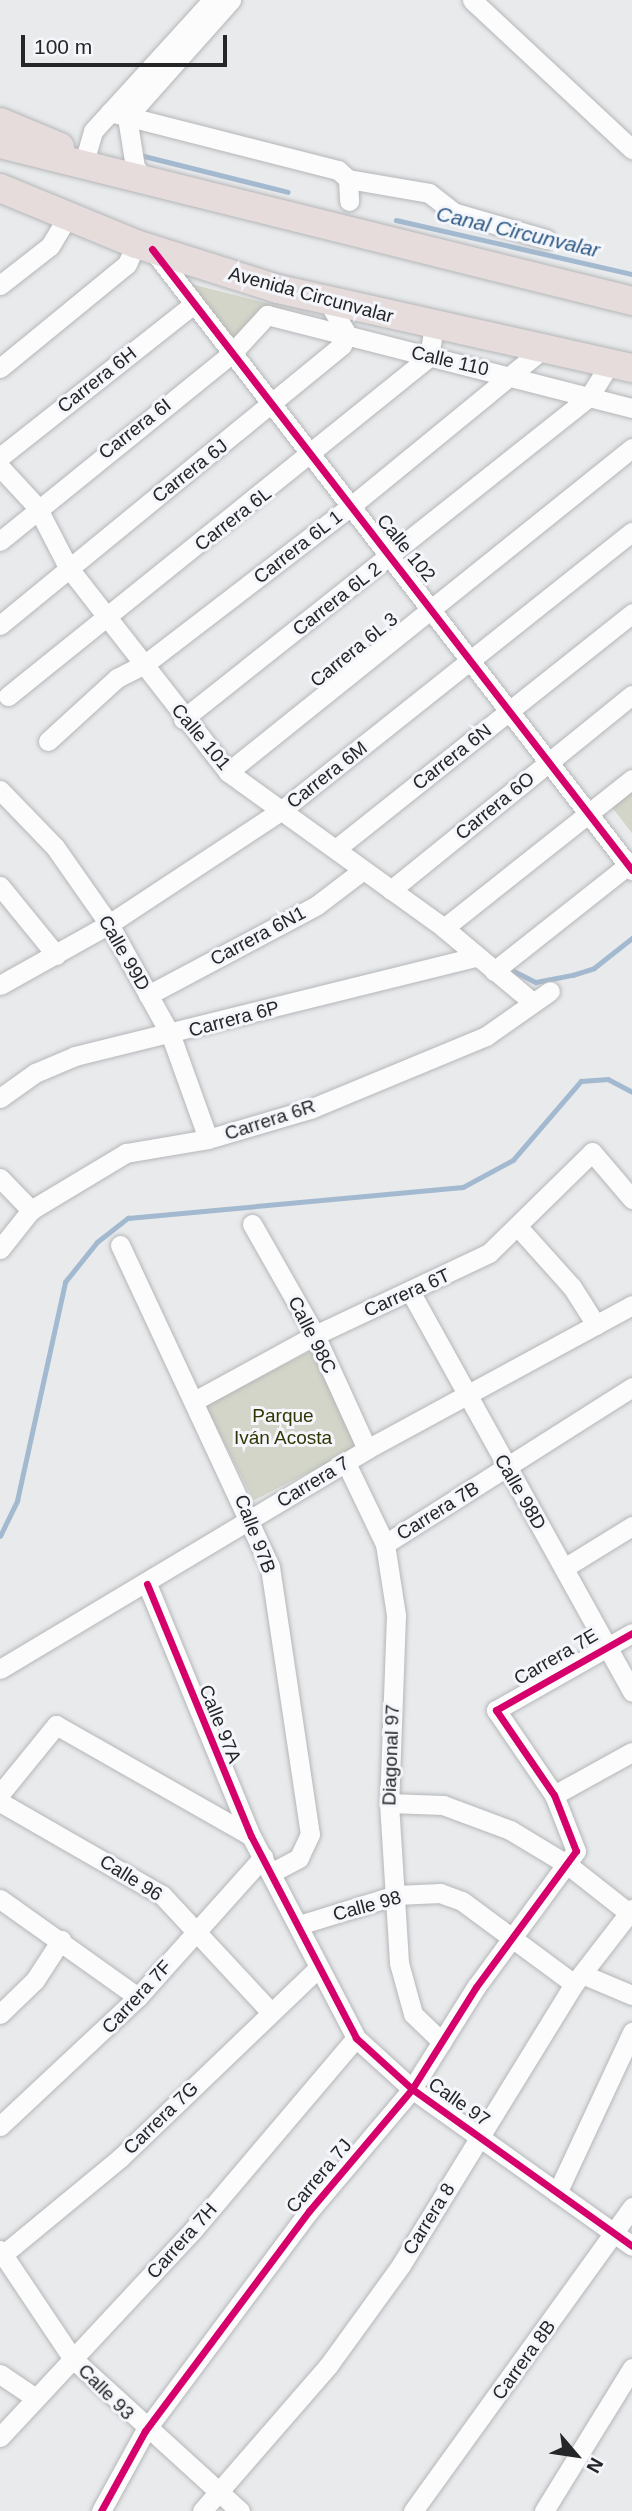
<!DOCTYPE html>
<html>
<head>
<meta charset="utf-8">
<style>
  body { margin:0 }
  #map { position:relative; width:632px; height:2511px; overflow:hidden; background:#e8eaec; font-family:Helvetica,sans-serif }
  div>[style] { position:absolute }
  .green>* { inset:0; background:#d2d5c8; transform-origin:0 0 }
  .stream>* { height:4.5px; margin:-2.25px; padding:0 2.25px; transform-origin:2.25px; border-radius:2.25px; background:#a3b9cf }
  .roads { filter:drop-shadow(0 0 2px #b5b6b8) drop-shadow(0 0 2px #b5b6b8) }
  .minor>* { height:19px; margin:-9.5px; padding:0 9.5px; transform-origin:9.5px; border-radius:9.5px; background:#fcfcfc }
  .highway>* { height:28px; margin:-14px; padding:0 14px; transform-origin:14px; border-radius:14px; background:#e6dcdc }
  .cycleway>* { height:7px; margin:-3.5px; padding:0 3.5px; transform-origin:3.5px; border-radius:3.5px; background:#d6006c }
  span { translate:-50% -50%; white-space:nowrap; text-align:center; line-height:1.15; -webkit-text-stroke:6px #f4f6fb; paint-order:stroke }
  .street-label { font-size:19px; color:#252628 }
  .park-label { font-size:19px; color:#323604 }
  .water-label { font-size:21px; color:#2e5a85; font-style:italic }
  .north { position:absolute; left:541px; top:2420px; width:70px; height:70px; -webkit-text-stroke:5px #f4f6fb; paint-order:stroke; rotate:119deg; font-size:19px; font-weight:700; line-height:28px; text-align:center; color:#252628 }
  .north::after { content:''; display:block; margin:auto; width:24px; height:32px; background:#252628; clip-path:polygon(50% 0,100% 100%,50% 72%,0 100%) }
  .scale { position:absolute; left:21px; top:35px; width:206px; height:32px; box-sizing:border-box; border:4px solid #252628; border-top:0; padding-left:9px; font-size:21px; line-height:24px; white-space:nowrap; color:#252628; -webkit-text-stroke:5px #f4f6fb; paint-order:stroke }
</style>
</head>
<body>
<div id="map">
  <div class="green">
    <div style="clip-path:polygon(179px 281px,270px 304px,236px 343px)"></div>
    <div style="clip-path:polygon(632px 789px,632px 833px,611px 806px)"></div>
    <div style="left:311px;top:1351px;width:107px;height:119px;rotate:63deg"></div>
  </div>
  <div class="stream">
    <div style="left:144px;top:156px;width:148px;rotate:14deg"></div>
    <div style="left:396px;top:220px;width:242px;rotate:12.9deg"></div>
    <div style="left:508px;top:968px;width:31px;rotate:27deg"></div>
    <div style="left:536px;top:982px;width:38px;rotate:-11deg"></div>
    <div style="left:573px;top:975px;width:22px;rotate:-18deg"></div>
    <div style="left:594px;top:968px;width:48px;rotate:-38.3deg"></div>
    <div style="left:0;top:1536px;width:39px;rotate:-64deg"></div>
    <div style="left:17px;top:1501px;width:224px;rotate:-77.6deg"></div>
    <div style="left:65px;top:1282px;width:51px;rotate:-51.3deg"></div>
    <div style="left:97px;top:1242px;width:39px;rotate:-38deg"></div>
    <div style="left:128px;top:1218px;width:336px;rotate:-5.3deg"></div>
    <div style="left:463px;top:1187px;width:57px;rotate:-28.4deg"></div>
    <div style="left:513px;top:1160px;width:104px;rotate:-49.3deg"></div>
    <div style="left:581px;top:1081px;width:27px;rotate:-4deg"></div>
    <div style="left:608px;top:1079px;width:27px;rotate:28deg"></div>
  </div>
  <div class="roads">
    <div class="minor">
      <div style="left:472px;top:0;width:219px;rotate:43deg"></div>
      <div style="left:110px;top:112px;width:235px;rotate:14.3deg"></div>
      <div style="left:338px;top:170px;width:13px;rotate:42deg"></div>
      <div style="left:348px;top:179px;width:22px;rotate:87deg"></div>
      <div style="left:83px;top:166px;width:36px;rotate:-74deg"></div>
      <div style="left:93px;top:131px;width:177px;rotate:-47.7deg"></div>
      <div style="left:348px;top:179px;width:82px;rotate:9.8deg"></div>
      <div style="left:429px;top:193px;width:31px;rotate:38deg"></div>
      <div style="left:453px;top:212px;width:97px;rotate:16.2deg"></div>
      <div style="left:147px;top:182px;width:19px;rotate:-129deg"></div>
      <div style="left:135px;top:167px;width:51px;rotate:-99.1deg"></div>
      <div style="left:127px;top:117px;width:157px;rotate:-48.4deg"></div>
      <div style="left:152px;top:249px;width:785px;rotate:52.3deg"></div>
      <div style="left:0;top:285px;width:63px;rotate:-38deg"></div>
      <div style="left:50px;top:246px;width:31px;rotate:-59deg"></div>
      <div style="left:0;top:368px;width:164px;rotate:-39.3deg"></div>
      <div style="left:127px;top:264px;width:22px;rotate:-66deg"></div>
      <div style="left:0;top:457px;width:247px;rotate:-38.3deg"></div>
      <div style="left:0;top:467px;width:54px;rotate:47.2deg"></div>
      <div style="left:37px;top:507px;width:68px;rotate:62.7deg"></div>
      <div style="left:68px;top:567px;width:260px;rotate:52deg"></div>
      <div style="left:228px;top:772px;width:266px;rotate:35.8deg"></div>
      <div style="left:444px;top:928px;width:112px;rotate:39.9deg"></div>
      <div style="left:0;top:541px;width:299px;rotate:-39deg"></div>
      <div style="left:232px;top:353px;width:52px;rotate:-47.4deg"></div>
      <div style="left:267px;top:315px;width:377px;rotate:14.3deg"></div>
      <div style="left:0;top:625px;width:442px;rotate:-39.3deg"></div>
      <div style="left:342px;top:345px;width:14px;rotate:-78deg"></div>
      <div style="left:345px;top:331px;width:32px;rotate:-120deg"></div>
      <div style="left:8px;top:696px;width:541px;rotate:-38.84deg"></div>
      <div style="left:429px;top:357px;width:32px;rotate:-81deg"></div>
      <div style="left:183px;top:719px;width:518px;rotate:-38.42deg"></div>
      <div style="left:589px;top:397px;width:40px;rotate:-58deg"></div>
      <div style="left:48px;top:741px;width:93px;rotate:-42.4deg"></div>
      <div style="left:117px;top:678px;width:31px;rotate:-27deg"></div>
      <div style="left:145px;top:664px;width:260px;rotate:-37.5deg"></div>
      <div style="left:351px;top:506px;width:251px;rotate:-39.3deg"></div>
      <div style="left:228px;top:772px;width:518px;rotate:-38.73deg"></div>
      <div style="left:0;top:790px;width:79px;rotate:46deg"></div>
      <div style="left:55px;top:847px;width:94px;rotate:55deg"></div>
      <div style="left:109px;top:924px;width:128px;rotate:61deg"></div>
      <div style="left:171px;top:1036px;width:109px;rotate:70.2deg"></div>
      <div style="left:337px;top:848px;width:377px;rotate:-38.5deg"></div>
      <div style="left:0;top:886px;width:89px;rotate:50.9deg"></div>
      <div style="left:391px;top:890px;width:310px;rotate:-39deg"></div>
      <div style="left:444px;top:928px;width:240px;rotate:-38.4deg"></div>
      <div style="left:494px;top:971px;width:176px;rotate:-38.3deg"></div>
      <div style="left:0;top:985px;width:125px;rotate:-29.2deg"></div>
      <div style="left:109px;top:924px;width:207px;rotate:-33.4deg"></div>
      <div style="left:282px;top:810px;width:447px;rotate:-38.5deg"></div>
      <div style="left:148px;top:995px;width:191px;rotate:-28deg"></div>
      <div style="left:317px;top:905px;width:58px;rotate:-37.3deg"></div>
      <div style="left:0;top:1098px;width:43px;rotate:-35.5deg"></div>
      <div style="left:35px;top:1073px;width:43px;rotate:-23deg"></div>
      <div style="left:75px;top:1056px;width:412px;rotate:-13.9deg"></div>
      <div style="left:0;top:1178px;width:45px;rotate:45.9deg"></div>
      <div style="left:252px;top:1224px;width:128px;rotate:60.4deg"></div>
      <div style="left:315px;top:1335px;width:125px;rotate:65.5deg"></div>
      <div style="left:519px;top:1228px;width:79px;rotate:48.1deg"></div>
      <div style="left:572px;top:1287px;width:45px;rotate:57.7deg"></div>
      <div style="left:120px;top:1245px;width:355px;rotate:65deg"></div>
      <div style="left:270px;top:1567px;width:270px;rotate:81.5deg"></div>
      <div style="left:310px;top:1834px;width:26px;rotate:115deg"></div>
      <div style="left:299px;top:1858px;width:27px;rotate:152deg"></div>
      <div style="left:0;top:1249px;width:50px;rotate:-51.5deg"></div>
      <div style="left:31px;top:1210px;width:111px;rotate:-31deg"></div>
      <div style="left:126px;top:1153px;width:83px;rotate:-9.7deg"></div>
      <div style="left:208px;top:1139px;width:106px;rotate:-16.4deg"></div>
      <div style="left:310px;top:1109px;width:191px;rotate:-22.5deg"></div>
      <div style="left:486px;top:1036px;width:78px;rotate:-35.1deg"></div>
      <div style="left:410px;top:1291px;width:458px;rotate:61deg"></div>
      <div style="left:196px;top:1400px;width:136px;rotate:-28.6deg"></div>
      <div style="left:315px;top:1335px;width:192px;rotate:-25.2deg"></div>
      <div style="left:489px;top:1253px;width:144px;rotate:-44.4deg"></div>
      <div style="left:592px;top:1152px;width:62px;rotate:49.6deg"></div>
      <div style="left:346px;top:1463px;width:90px;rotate:64.3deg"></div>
      <div style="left:385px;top:1544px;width:72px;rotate:81.2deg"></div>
      <div style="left:396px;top:1615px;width:188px;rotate:92.1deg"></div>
      <div style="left:389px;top:1803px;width:160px;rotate:86.4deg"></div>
      <div style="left:399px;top:1963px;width:53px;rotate:74.6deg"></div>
      <div style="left:413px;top:2014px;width:40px;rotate:44deg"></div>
      <div style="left:385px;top:1544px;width:293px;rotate:-32.4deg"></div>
      <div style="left:564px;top:1568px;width:80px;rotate:-31.7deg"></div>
      <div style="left:147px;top:1584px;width:273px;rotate:67.6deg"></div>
      <div style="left:251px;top:1836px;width:228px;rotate:62.5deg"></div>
      <div style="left:356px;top:2038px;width:76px;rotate:42.3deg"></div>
      <div style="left:412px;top:2089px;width:270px;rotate:35.5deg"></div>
      <div style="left:0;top:1669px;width:428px;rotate:-30.9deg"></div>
      <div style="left:367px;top:1449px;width:302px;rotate:-28.5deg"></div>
      <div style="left:0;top:1794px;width:89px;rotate:-50.9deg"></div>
      <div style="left:56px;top:1725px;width:224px;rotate:29.6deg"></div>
      <div style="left:554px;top:1795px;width:89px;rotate:-28.9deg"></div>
      <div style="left:0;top:1802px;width:187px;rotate:29.9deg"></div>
      <div style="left:162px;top:1895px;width:157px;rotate:47.1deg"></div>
      <div style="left:389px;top:1803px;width:54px;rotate:2.1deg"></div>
      <div style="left:443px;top:1805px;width:72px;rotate:20.5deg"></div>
      <div style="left:510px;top:1830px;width:68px;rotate:31.1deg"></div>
      <div style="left:568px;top:1865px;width:78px;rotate:38.2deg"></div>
      <div style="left:0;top:1899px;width:169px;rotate:35.4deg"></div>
      <div style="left:299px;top:1925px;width:102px;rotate:-17.2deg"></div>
      <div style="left:396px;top:1895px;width:44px;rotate:-2.6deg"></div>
      <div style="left:440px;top:1893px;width:23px;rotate:20deg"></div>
      <div style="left:462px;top:1901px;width:139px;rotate:36.5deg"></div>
      <div style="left:582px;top:1974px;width:54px;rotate:22.8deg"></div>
      <div style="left:0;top:2014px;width:49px;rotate:-44.2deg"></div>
      <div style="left:35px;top:1980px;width:48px;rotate:-57deg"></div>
      <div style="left:0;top:2126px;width:189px;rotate:-43.1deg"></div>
      <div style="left:138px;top:1997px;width:188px;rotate:-48.2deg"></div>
      <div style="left:557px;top:2193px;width:178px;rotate:-65deg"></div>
      <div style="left:0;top:2250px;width:131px;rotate:56.2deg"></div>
      <div style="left:73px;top:2359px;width:226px;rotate:42.3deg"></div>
      <div style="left:0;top:2257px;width:156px;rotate:-39.5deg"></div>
      <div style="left:120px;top:2158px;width:272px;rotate:-43.8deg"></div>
      <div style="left:0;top:2374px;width:40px;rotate:34deg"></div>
      <div style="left:0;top:2437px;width:283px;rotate:-47deg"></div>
      <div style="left:193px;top:2230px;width:252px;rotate:-49.7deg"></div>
      <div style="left:101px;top:2511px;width:91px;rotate:-61.2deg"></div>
      <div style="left:145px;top:2431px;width:274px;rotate:-53.3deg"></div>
      <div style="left:309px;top:2211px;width:160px;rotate:-49.8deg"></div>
      <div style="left:412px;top:2089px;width:120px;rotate:-57.9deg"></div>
      <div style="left:476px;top:1987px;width:169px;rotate:-53.7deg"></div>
      <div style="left:576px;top:1851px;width:60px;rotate:-111.4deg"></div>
      <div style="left:554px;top:1795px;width:103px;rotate:-124.3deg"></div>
      <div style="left:496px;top:1710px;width:156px;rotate:-29.5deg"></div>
      <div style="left:202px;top:2511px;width:192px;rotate:-49deg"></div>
      <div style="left:328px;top:2366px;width:125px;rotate:-54.1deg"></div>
      <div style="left:401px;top:2265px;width:330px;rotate:-58.4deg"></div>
      <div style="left:574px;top:1984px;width:95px;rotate:-52.3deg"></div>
      <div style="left:413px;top:2511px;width:375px;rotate:-54.2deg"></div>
      <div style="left:544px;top:2511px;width:168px;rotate:-58.4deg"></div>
    </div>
    <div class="highway">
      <div style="left:0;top:122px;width:65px;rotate:22.6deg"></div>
      <div style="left:0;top:144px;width:651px;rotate:13.95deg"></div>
      <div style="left:0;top:188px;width:147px;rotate:22.4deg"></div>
      <div style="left:136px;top:244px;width:149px;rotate:17.6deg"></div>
      <div style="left:278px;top:289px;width:363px;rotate:12.6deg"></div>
    </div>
  </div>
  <div class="cycleway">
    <div style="left:152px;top:249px;width:785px;rotate:52.3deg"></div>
    <div style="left:147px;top:1584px;width:273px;rotate:67.6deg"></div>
    <div style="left:251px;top:1836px;width:228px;rotate:62.5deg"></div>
    <div style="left:356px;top:2038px;width:76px;rotate:42.3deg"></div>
    <div style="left:412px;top:2089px;width:270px;rotate:35.5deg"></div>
    <div style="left:101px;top:2511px;width:91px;rotate:-61.2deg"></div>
    <div style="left:145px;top:2431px;width:274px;rotate:-53.3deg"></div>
    <div style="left:309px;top:2211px;width:160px;rotate:-49.8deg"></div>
    <div style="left:412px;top:2089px;width:120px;rotate:-57.9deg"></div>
    <div style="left:476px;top:1987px;width:169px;rotate:-53.7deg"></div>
    <div style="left:576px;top:1851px;width:60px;rotate:-111.4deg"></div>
    <div style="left:554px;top:1795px;width:103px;rotate:-124.3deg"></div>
    <div style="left:496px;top:1710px;width:156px;rotate:-29.5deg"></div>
  </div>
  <div class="street-label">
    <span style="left:311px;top:295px;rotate:15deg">Avenida Circunvalar</span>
    <span style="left:450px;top:361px;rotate:13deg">Calle 110</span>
    <span style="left:97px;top:380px;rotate:-38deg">Carrera 6H</span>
    <span style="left:135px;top:429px;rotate:-38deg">Carrera 6I</span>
    <span style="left:190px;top:471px;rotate:-38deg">Carrera 6J</span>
    <span style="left:233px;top:519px;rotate:-38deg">Carrera 6L</span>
    <span style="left:298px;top:547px;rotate:-38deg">Carrera 6L 1</span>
    <span style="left:406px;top:548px;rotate:51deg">Calle 102</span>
    <span style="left:337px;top:599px;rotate:-38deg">Carrera 6L 2</span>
    <span style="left:354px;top:650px;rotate:-39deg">Carrera 6L 3</span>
    <span style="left:201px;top:737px;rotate:50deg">Calle 101</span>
    <span style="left:452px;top:757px;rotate:-38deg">Carrera 6N</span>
    <span style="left:327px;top:775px;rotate:-38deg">Carrera 6M</span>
    <span style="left:495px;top:806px;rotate:-39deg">Carrera 6O</span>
    <span style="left:258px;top:936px;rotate:-28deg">Carrera 6N1</span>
    <span style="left:124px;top:953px;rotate:60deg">Calle 99D</span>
    <span style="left:234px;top:1019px;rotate:-15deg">Carrera 6P</span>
    <span style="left:270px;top:1120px;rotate:-18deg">Carrera 6R</span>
    <span style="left:407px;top:1293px;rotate:-24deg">Carrera 6T</span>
    <span style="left:312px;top:1335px;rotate:63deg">Calle 98C</span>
    <span style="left:313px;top:1482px;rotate:-31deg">Carrera 7</span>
    <span style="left:520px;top:1492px;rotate:60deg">Calle 98D</span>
    <span style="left:438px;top:1511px;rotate:-32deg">Carrera 7B</span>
    <span style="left:255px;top:1534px;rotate:69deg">Calle 97B</span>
    <span style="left:556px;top:1657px;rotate:-30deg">Carrera 7E</span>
    <span style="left:220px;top:1724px;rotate:68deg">Calle 97A</span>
    <span style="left:391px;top:1755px;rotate:-88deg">Diagonal 97</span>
    <span style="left:131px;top:1878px;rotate:32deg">Calle 96</span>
    <span style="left:367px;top:1906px;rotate:-15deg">Calle 98</span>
    <span style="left:137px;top:1997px;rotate:-47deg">Carrera 7F</span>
    <span style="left:459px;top:2102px;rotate:35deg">Calle 97</span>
    <span style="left:161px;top:2118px;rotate:-44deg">Carrera 7G</span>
    <span style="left:319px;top:2176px;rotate:-50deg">Carrera 7J</span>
    <span style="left:429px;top:2219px;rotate:-58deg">Carrera 8</span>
    <span style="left:182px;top:2241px;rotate:-48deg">Carrera 7H</span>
    <span style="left:524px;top:2360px;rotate:-54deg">Carrera 8B</span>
    <span style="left:106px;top:2392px;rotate:45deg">Calle 93</span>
  </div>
  <div class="park-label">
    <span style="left:283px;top:1427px">Parque<br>Iván Acosta</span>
  </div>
  <div class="water-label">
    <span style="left:518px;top:232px;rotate:13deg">Canal Circunvalar</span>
  </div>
  <div class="north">N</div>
  <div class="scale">100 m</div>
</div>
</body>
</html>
